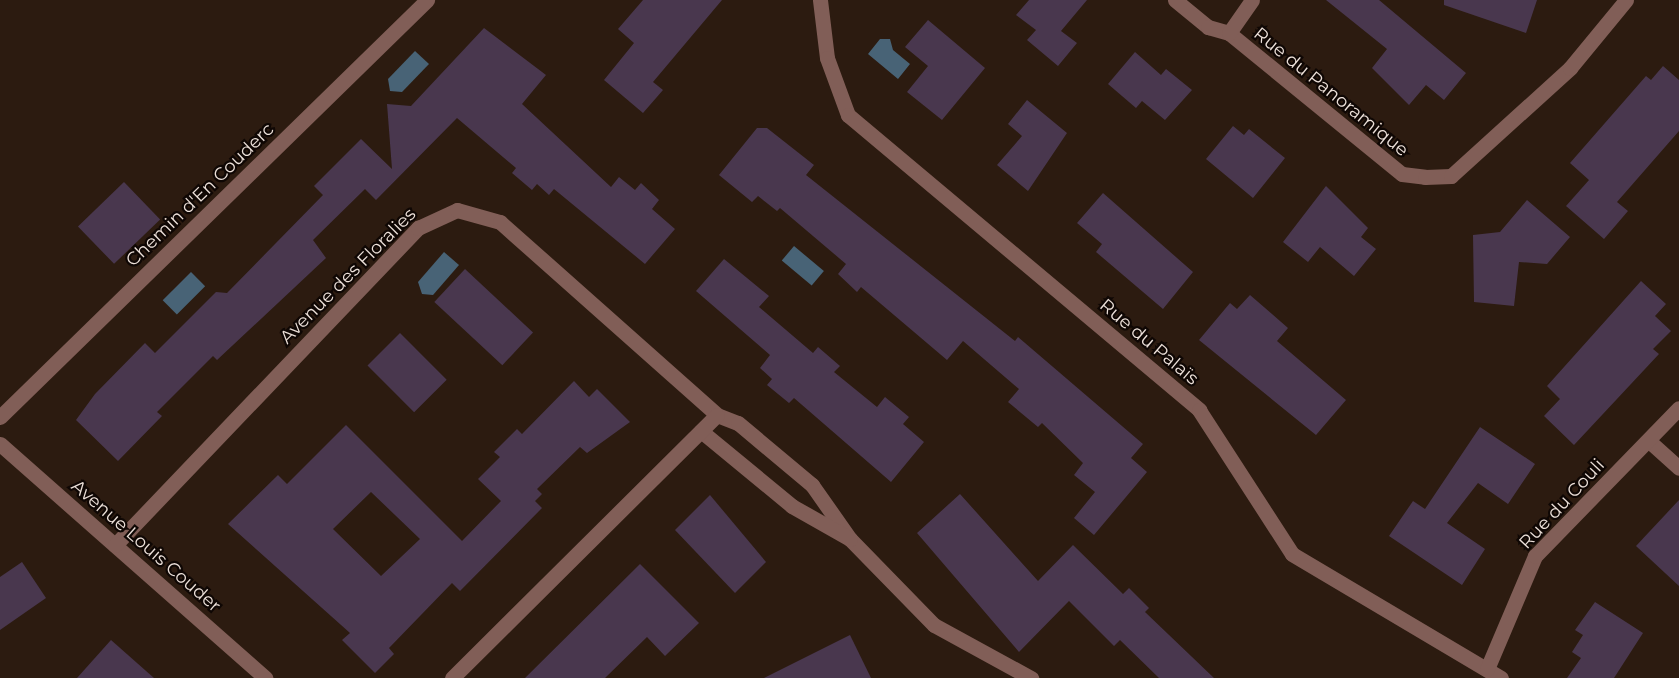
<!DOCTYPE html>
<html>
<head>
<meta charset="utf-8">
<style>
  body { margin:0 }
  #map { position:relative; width:1679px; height:678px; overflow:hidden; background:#2c1b10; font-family:Montserrat,sans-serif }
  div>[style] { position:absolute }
  .water>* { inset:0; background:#486376; transform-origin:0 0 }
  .building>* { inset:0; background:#49374e; transform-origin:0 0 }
  .minor>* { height:15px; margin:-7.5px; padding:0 7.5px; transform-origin:7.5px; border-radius:7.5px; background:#815e57 }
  span { translate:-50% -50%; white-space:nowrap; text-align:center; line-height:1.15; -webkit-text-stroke:4.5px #0f0704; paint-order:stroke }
  .street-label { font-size:18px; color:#ede1da }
</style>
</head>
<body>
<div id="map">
  <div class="water">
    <div style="clip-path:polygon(880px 39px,890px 39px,893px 50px,910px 64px,898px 79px,868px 54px)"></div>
    <div style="clip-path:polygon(415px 51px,429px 64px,402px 92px,390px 91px,388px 79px)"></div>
    <div style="left:794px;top:246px;width:39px;height:19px;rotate:40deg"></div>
    <div style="clip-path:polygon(444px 252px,459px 265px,433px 295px,422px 294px,418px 282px)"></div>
    <div style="left:191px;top:272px;width:20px;height:40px;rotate:45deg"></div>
  </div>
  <div class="building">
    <div style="clip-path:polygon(643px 0,722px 0,653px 82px,663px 90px,643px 113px,604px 80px,634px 43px,618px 29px)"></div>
    <div style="clip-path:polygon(1029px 0,1087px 0,1061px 31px,1077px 43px,1058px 66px,1027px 40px,1036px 30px,1016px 15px)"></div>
    <div style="clip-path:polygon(1326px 0,1379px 0,1466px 73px,1444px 100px,1426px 85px,1409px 105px,1372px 68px,1387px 49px)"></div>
    <div style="clip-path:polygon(1444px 0,1537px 0,1526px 33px,1444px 5px)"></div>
    <div style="clip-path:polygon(928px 20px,985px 68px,942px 120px,907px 92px,928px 66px,905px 47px)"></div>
    <div style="clip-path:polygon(484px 28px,546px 75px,522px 104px,611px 187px,619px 177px,635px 190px,641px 183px,659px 200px,652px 209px,675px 229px,645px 264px,554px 189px,549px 195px,537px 184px,532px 190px,512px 173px,516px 168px,457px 118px,376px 200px,365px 189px,313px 240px,326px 258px,217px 360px,213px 356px,157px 412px,162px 416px,118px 461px,76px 420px,95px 394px,145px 343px,155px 353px,216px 292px,227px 293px,323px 195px,314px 186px,361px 139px,392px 169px,387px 104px,411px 106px)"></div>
    <div style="clip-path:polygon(1135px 52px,1161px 75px,1166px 69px,1192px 90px,1165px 120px,1142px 101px,1136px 108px,1108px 84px)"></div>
    <div style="clip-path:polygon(1663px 66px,1679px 80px,1679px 131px,1617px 202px,1628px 211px,1604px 239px,1566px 206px,1589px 180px,1570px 163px,1646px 76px,1651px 80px)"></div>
    <div style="clip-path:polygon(1027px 100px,1067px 133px,1028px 191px,997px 165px,1022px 136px,1008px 124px)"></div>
    <div style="clip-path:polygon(1233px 126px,1244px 135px,1249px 129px,1285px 158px,1253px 198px,1206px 159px)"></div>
    <div style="clip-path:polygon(757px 128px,767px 128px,814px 165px,806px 175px,1015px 341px,1018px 337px,1143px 444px,1131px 458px,1147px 472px,1094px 535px,1074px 518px,1095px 492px,1074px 475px,1083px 463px,1042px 423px,1038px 427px,1008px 402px,1019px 389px,963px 341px,947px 360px,861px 287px,857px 292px,838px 274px,846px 264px,780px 208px,777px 211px,758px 196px,752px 202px,719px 175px)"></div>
    <div style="left:124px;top:182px;width:52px;height:64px;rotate:46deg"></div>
    <div style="clip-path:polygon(1326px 186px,1368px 228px,1361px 237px,1376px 249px,1354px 276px,1320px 247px,1308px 262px,1283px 242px)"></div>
    <div style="clip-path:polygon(1103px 193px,1193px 272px,1163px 309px,1096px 252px,1102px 244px,1077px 223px)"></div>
    <div style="clip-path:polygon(1527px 200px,1570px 237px,1547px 264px,1519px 262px,1514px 306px,1474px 302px,1473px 235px,1500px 232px)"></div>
    <div style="clip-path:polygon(724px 259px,769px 296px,759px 307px,813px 353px,818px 347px,840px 366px,834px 372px,877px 407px,885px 397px,909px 417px,903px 424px,924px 442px,891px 482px,794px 398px,789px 403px,767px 385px,772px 379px,760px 368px,770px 355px,696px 291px)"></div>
    <div style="left:465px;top:269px;width:93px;height:45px;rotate:43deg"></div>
    <div style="clip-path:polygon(1641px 281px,1666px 304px,1655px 316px,1671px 331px,1653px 349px,1659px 354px,1574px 445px,1544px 416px,1560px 399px,1547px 386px)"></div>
    <div style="clip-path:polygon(1250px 295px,1288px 328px,1277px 341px,1346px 400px,1316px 435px,1199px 340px,1230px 303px,1237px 309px)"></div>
    <div style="left:400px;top:333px;width:66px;height:46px;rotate:45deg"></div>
    <div style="clip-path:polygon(evenodd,574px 381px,589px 397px,597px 389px,630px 422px,587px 453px,580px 447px,537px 489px,542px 494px,535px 501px,542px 508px,460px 591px,452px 583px,389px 648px,394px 654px,375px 673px,342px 640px,350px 633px,228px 524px,278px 475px,287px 484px,346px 425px,462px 541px,501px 501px,478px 479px,500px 457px,494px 452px,517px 429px,522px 434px,574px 381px,371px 492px,420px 539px,381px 576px,333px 529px,371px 492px)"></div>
    <div style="clip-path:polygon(1480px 427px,1535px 464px,1508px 504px,1478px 483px,1447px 523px,1485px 549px,1462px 585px,1389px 536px,1413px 501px,1425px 509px)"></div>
    <div style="clip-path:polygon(960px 494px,1038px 581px,1073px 545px,1123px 594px,1129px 588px,1149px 608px,1145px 612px,1214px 678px,1159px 678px,1120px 640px,1114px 646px,1069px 601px,1019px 652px,917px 533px)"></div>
    <div style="clip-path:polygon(710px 495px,766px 562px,735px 593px,675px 530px)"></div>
    <div style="clip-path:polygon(1679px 500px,1679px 586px,1636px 546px)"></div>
    <div style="clip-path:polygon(22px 562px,46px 598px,0 630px,0 577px)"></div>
    <div style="clip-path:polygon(640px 564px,699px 623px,665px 656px,647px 637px,605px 678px,525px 678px)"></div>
    <div style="clip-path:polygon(1595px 602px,1643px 633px,1614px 678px,1567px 678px,1581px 658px,1572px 652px,1583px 635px,1575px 630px)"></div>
    <div style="clip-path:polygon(850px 635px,871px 678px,764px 678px)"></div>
    <div style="clip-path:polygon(111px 640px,154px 678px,77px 678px)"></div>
  </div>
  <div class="minor">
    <div style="left:820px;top:0;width:58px;rotate:83.1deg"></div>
    <div style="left:827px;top:58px;width:61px;rotate:69.8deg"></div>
    <div style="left:848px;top:115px;width:459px;rotate:40deg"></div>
    <div style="left:1199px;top:410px;width:171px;rotate:57.1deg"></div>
    <div style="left:1292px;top:554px;width:243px;rotate:30.7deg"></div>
    <div style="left:1175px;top:0;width:43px;rotate:39.3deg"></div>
    <div style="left:1208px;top:27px;width:22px;rotate:16deg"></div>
    <div style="left:1229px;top:33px;width:223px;rotate:39.2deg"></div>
    <div style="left:1402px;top:174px;width:23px;rotate:7deg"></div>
    <div style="left:1425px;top:177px;width:26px;rotate:-2deg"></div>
    <div style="left:1451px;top:176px;width:161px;rotate:-42.2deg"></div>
    <div style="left:1570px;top:68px;width:88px;rotate:-50.5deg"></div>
    <div style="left:1229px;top:33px;width:40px;rotate:-55.1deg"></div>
    <div style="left:0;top:417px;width:597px;rotate:-44.32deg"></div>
    <div style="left:1649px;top:441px;width:40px;rotate:42deg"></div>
    <div style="left:0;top:444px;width:354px;rotate:41.4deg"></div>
    <div style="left:850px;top:539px;width:120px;rotate:45.7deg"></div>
    <div style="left:934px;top:625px;width:111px;rotate:28.7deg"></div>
    <div style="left:115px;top:545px;width:439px;rotate:-46.3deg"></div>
    <div style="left:418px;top:228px;width:43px;rotate:-24.8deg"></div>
    <div style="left:457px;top:210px;width:45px;rotate:15.6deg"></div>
    <div style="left:500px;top:222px;width:290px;rotate:41.6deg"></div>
    <div style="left:717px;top:415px;width:22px;rotate:21deg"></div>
    <div style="left:738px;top:423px;width:97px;rotate:40deg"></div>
    <div style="left:812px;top:485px;width:66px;rotate:54.9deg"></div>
    <div style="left:850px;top:539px;width:67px;rotate:-150.4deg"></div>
    <div style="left:792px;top:506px;width:118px;rotate:-140.5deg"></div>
    <div style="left:1487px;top:669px;width:123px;rotate:-67deg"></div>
    <div style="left:1535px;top:556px;width:206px;rotate:-45.8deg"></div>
    <div style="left:452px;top:678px;width:373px;rotate:-44.8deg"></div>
  </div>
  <div class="street-label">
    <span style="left:1331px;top:92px;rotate:39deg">Rue du Panoramique</span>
    <span style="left:200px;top:195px;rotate:-44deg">Chemin d'En Couderc</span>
    <span style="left:348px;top:276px;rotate:-45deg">Avenue des Floralies</span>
    <span style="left:1149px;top:342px;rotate:40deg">Rue du Palaïs</span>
    <span style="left:1562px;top:504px;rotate:-47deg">Rue du Couli</span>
    <span style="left:146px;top:546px;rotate:41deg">Avenue Louis Couder</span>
  </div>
</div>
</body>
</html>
